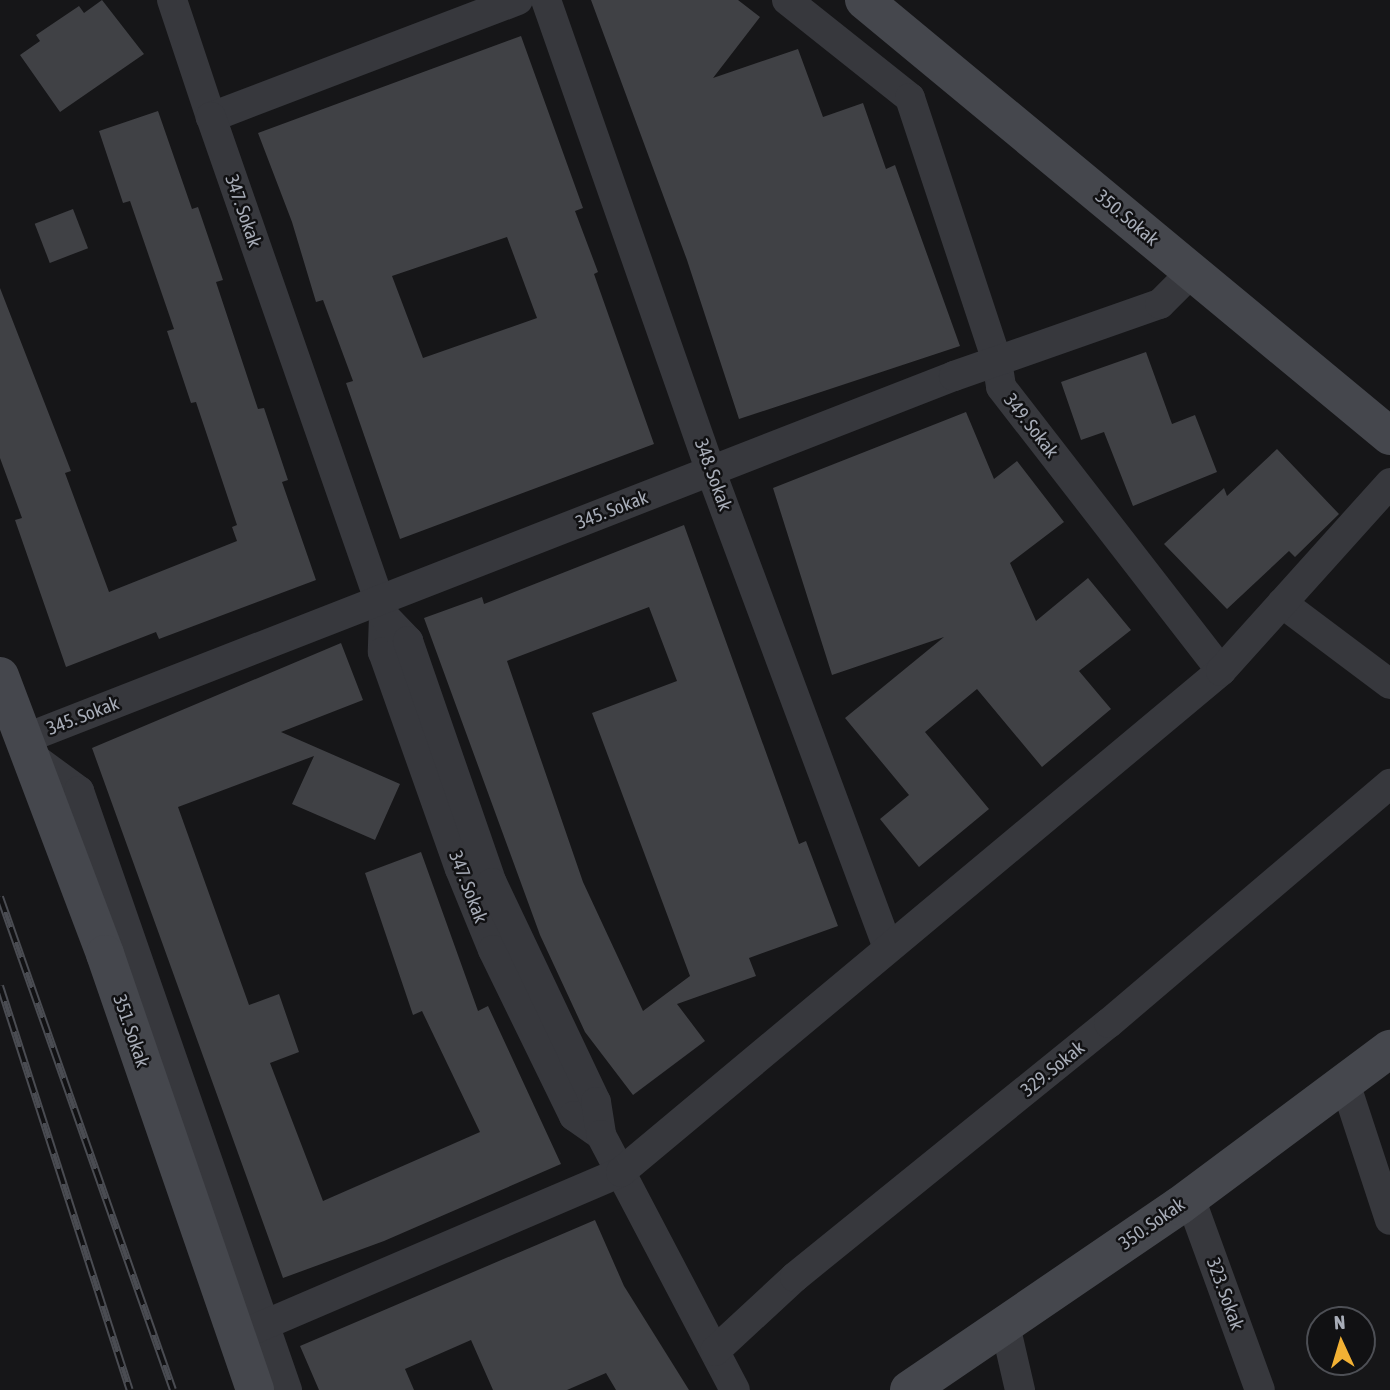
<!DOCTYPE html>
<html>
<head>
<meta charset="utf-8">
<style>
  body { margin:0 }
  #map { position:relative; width:1390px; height:1390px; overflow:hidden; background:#161618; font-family:"Asap Condensed",sans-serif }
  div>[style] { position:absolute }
  .building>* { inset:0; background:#404145; transform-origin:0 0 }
  .street>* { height:30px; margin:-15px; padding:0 15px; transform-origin:15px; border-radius:15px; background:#37383d }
  .secondary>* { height:38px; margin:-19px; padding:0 19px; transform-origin:19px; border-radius:19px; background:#45474d }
  .rail>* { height:8px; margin-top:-4px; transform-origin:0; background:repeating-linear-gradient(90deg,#111113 0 16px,#4a4c52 0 32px); box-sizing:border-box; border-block:2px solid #4a4c52 }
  span { translate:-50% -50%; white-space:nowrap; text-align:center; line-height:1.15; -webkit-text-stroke:5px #111113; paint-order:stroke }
  .street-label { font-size:19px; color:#a8adb8 }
  .north { position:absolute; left:1306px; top:1306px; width:70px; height:70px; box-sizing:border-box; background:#111113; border:2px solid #4d4f55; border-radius:50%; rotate:356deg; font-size:19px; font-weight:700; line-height:28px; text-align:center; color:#a8adb8 }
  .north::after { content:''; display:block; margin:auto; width:24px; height:32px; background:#f2b134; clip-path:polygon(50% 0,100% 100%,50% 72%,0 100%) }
</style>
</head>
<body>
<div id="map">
  <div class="building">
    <div style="clip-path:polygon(102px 0,144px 54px,60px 112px,20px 55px,40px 41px,36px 35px,79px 6px,84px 13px)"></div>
    <div style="clip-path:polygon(591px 0,738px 0,760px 17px,713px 78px,798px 49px,823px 117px,863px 103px,886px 169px,895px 165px,960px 346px,739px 419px,687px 260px)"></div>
    <div style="clip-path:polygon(evenodd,521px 36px,583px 208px,575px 211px,598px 272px,594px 274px,654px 444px,400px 539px,346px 383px,353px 381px,323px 300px,316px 302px,292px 222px,258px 133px,521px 36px,507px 237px,537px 318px,423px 358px,392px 276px,507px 237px)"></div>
    <div style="clip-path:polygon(158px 111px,192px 209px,198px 207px,223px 280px,216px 282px,258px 409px,264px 408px,288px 480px,282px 482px,316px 580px,159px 639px,156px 632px,66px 667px,15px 520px,22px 518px,0 458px,0 288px,71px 471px,65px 473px,109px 592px,237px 541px,232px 527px,237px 525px,196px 402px,191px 403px,167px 331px,174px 329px,130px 201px,123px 203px,99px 131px)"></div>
    <div style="left:73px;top:209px;width:42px;height:41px;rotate:69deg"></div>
    <div style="clip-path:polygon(1146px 352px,1172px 424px,1195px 415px,1217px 472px,1133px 506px,1104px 432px,1081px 440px,1061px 382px)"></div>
    <div style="clip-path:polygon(966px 412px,994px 479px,1017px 461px,1064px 522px,1010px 563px,1036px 621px,1088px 578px,1131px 630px,1079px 671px,1111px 709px,1042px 767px,977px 689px,925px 732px,989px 809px,919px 867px,880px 819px,909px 795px,845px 718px,944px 637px,832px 675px,773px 488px)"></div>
    <div style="clip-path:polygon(1277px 449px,1339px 514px,1295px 557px,1289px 551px,1227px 609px,1164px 544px,1224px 488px,1227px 496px)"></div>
    <div style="clip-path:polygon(evenodd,684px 525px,799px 844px,806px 841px,838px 926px,749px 958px,756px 976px,677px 1004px,705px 1041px,633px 1095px,585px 1032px,540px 935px,424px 618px,482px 597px,484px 604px,684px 525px,649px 607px,677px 681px,592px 713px,690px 976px,643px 1011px,583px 882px,507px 661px,649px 607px)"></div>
    <div style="clip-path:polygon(341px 643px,363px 700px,281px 732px,400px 784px,375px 840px,292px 804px,314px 756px,178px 807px,249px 1005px,279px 994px,299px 1052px,270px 1063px,323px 1201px,480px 1132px,422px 1011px,413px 1015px,365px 873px,421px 852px,478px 1011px,488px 1006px,561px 1164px,384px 1241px,283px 1278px,92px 748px)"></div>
    <div style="clip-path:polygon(595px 1220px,624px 1286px,689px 1390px,616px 1390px,606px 1373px,567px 1390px,493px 1390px,471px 1340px,405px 1369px,414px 1390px,319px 1390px,300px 1346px)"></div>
  </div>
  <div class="street">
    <div style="left:172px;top:0;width:123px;rotate:71.6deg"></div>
    <div style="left:518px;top:0;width:329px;rotate:159.1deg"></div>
    <div style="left:211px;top:117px;width:511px;rotate:70.82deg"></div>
    <div style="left:379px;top:600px;width:17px;rotate:73deg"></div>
    <div style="left:384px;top:616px;width:36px;rotate:92deg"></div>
    <div style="left:383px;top:652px;width:230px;rotate:70.5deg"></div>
    <div style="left:460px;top:869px;width:87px;rotate:67.8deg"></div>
    <div style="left:493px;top:950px;width:185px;rotate:64deg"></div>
    <div style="left:574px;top:1116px;width:33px;rotate:35deg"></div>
    <div style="left:546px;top:0;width:500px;rotate:70.73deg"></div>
    <div style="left:711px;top:472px;width:508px;rotate:69.6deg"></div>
    <div style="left:787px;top:0;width:157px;rotate:38.5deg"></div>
    <div style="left:910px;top:98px;width:277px;rotate:71.7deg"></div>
    <div style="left:997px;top:361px;width:26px;rotate:81deg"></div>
    <div style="left:1001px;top:387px;width:359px;rotate:52.2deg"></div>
    <div style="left:1282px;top:603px;width:135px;rotate:36.9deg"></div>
    <div style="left:384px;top:616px;width:35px;rotate:46deg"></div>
    <div style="left:408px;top:641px;width:256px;rotate:70.9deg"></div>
    <div style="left:492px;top:883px;width:242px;rotate:64.6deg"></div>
    <div style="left:596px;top:1102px;width:33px;rotate:81deg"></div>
    <div style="left:601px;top:1135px;width:288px;rotate:62.3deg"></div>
    <div style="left:24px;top:739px;width:998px;rotate:-21.32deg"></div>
    <div style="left:954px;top:376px;width:218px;rotate:-19.3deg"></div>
    <div style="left:1160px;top:304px;width:45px;rotate:-45deg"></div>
    <div style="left:30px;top:755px;width:61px;rotate:36.3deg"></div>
    <div style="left:79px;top:791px;width:634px;rotate:70.85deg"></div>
    <div style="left:1345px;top:1083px;width:144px;rotate:71.8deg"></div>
    <div style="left:1190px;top:1198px;width:204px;rotate:70deg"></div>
    <div style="left:1005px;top:1325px;width:67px;rotate:77deg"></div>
    <div style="left:236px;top:1337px;width:419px;rotate:-23.2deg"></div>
    <div style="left:621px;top:1172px;width:782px;rotate:-39.86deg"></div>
    <div style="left:1221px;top:671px;width:253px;rotate:-48deg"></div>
    <div style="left:715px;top:1351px;width:109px;rotate:-42.8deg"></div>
    <div style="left:795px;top:1277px;width:404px;rotate:-39deg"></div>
    <div style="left:1109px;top:1023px;width:369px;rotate:-40.4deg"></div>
  </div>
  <div class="secondary">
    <div style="left:864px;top:0;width:683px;rotate:39.66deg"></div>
    <div style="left:0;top:676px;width:297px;rotate:69.3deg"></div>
    <div style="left:105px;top:954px;width:461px;rotate:71deg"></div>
    <div style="left:909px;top:1390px;width:327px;rotate:-34.3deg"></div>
    <div style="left:1179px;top:1206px;width:263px;rotate:-36.7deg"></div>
  </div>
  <div class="rail">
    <div style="left:0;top:897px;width:522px;rotate:70.66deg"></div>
    <div style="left:0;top:986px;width:424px;rotate:72.2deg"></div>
  </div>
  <div class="street-label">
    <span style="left:243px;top:211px;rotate:71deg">347. Sokak</span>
    <span style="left:1127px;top:218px;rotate:40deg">350. Sokak</span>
    <span style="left:1031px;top:426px;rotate:52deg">349. Sokak</span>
    <span style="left:713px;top:475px;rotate:70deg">348. Sokak</span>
    <span style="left:612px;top:510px;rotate:-21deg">345. Sokak</span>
    <span style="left:83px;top:716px;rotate:-21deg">345. Sokak</span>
    <span style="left:468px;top:887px;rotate:69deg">347. Sokak</span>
    <span style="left:131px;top:1031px;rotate:71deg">351. Sokak</span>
    <span style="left:1053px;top:1069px;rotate:-39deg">329. Sokak</span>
    <span style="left:1152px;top:1224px;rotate:-35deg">350. Sokak</span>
    <span style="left:1225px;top:1294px;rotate:70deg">323. Sokak</span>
  </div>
  <div class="north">N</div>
</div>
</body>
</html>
